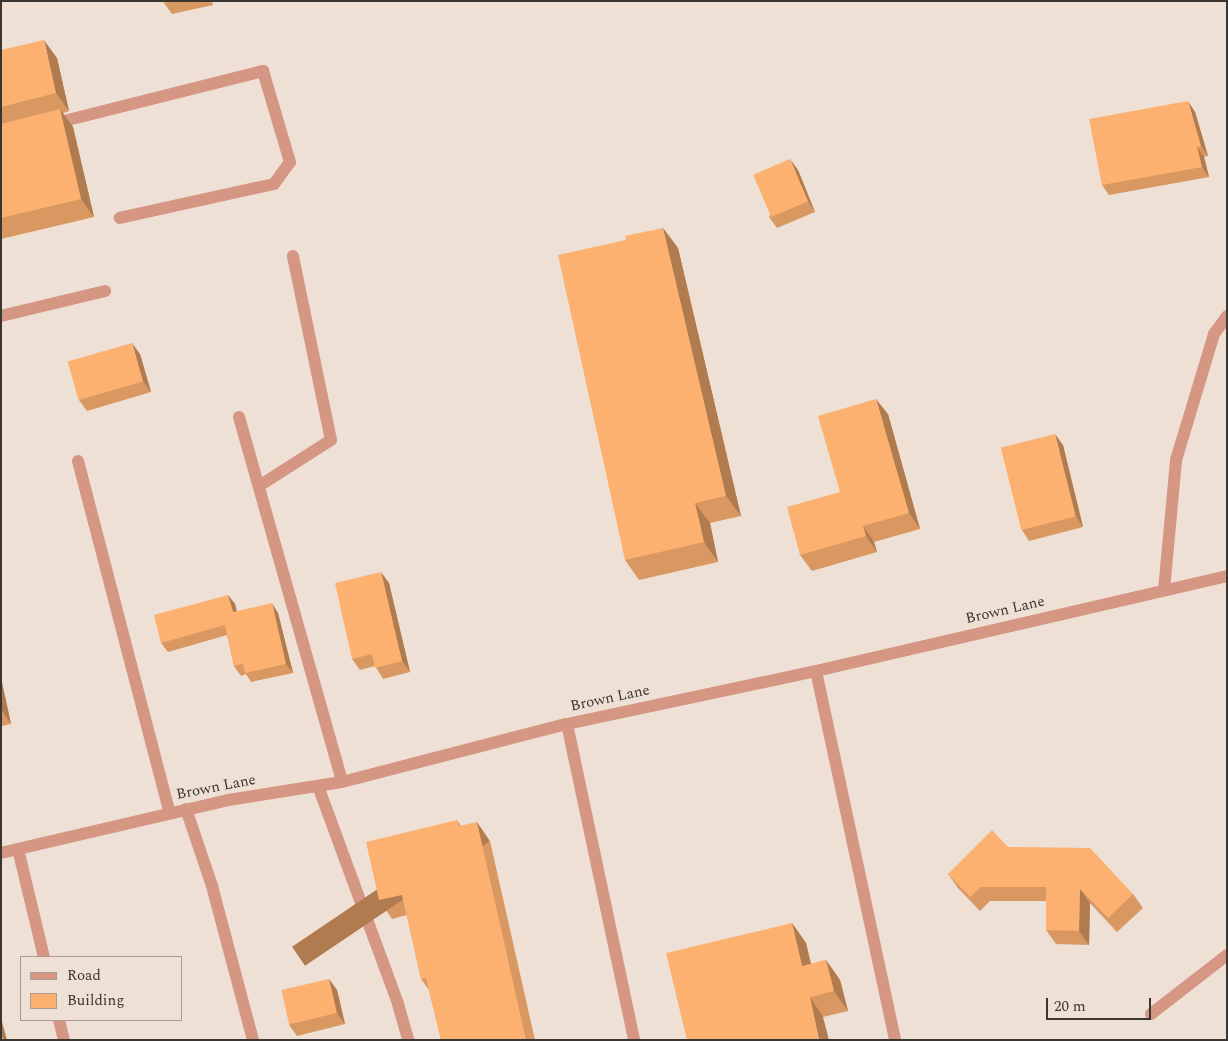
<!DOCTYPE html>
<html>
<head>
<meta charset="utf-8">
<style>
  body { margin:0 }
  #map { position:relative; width:1228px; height:1041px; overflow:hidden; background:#eee0d5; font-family:Spectral,serif }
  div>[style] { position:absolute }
  .minor>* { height:12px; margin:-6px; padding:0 6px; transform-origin:6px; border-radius:6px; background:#d59683 }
  .wall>* { inset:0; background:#d99861 }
  .shaded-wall>* { inset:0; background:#b07c4f; transform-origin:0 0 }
  .building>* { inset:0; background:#fcb171; transform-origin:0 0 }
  span { translate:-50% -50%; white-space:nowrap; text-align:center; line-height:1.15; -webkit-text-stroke:4px #eee0d5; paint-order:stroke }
  .street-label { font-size:15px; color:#3a3530 }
  .frame { position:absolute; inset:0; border:2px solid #3a3530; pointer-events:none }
  .legend { position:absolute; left:20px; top:956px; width:162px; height:65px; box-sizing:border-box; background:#eee0d5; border:1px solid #a69c93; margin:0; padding:6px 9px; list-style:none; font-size:15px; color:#3a3530 }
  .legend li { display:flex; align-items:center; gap:10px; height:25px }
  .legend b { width:25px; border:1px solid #a69c93 }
  .scale { position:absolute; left:1046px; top:998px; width:105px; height:22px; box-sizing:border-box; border:2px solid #3a3530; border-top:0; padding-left:6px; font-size:15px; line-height:18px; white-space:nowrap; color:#3a3530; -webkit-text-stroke:4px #eee0d5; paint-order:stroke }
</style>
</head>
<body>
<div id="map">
  <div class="minor">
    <div style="left:52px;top:124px;width:218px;rotate:-14.1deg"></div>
    <div style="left:263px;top:71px;width:95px;rotate:73.5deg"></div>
    <div style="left:290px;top:162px;width:27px;rotate:126deg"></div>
    <div style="left:274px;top:184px;width:158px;rotate:167.6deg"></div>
    <div style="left:1px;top:316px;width:107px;rotate:-13.5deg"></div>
    <div style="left:239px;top:417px;width:379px;rotate:74.2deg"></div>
    <div style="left:78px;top:461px;width:364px;rotate:75.4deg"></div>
    <div style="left:259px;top:486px;width:85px;rotate:-32.6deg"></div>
    <div style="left:331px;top:440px;width:188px;rotate:-101.7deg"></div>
    <div style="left:1164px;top:590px;width:131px;rotate:-84.7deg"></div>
    <div style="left:1176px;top:460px;width:132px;rotate:-73.2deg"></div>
    <div style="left:1214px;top:334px;width:22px;rotate:-54deg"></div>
    <div style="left:816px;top:671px;width:377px;rotate:77.9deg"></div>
    <div style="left:567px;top:724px;width:323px;rotate:78deg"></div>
    <div style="left:318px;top:786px;width:232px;rotate:69.8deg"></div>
    <div style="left:398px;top:1004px;width:37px;rotate:74deg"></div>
    <div style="left:186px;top:809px;width:81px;rotate:71.3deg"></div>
    <div style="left:212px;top:886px;width:159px;rotate:75.1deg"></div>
    <div style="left:18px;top:849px;width:111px;rotate:76.5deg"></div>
    <div style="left:1px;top:853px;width:233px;rotate:-13.1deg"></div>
    <div style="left:228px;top:800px;width:115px;rotate:-9deg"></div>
    <div style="left:342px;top:782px;width:232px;rotate:-14.5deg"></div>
    <div style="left:567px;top:724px;width:255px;rotate:-12deg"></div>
    <div style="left:816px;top:671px;width:422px;rotate:-13deg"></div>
    <div style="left:1151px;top:1014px;width:96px;rotate:-37.8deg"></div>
    <div style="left:59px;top:1020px;width:21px;rotate:76deg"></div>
  </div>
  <div class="wall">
    <div style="clip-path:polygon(163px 1px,212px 1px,213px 5px,172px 14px,164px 3px)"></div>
    <div style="clip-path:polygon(1px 50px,57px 58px,69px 111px,63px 113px,73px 127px,94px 217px,1px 239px)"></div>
    <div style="clip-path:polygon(1195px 112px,1208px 156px,1204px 157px,1209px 177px,1109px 195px,1102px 185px)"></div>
    <div style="clip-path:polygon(798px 170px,815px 212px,777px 228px,769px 217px)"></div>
    <div style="clip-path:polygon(663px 228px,678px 248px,741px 516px,710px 523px,718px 562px,639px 580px,625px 560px,626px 240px)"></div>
    <div style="clip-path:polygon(140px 354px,151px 392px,87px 411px,79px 400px)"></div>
    <div style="clip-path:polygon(888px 414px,920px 529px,874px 542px,877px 552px,812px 571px,800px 555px)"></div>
    <div style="clip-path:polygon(1063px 445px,1083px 527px,1029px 541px,1022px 530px)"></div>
    <div style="clip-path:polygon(389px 583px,410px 672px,383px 679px,375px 666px,360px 670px,352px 659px)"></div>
    <div style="clip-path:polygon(228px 595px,235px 604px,237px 611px,278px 613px,293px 673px,251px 682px,246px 674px,241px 676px,234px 666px,227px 635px,168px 652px,161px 643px)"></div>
    <div style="clip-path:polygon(1px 678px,11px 724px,1px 726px)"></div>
    <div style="clip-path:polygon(457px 820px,461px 826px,490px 841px,535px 1040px,441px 1040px,429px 990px,421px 979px,407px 915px,392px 919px,379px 900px)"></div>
    <div style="clip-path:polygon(1008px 847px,1133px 894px,1143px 908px,1117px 932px,1090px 903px,1089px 945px,1056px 944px,1046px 930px,1046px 901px,990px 901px,980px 911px,958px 888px,948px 874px)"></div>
    <div style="clip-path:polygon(792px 923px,806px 943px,811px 964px,826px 960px,840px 980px,848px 1011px,823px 1017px,687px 1040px)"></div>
    <div style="clip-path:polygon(329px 979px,337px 990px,345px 1024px,297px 1036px,289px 1025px)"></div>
  </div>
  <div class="shaded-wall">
    <div style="clip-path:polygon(44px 40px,57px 58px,69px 111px,56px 93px)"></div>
    <div style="clip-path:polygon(1188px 101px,1195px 112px,1208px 156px,1201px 146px)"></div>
    <div style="clip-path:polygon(60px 109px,73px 127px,94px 217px,81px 199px)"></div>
    <div style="clip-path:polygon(1197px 147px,1204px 157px,1209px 177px,1202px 167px)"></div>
    <div style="clip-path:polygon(790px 159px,798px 170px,815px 212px,808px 201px)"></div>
    <div style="clip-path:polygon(663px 228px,678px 248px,741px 516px,726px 496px)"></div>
    <div style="clip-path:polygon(132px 343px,140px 354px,151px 392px,143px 381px)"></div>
    <div style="clip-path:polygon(876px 399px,888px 414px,920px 529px,909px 513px)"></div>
    <div style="clip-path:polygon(1055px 434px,1063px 445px,1083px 527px,1076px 516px)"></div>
    <div style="clip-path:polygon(695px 503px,710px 523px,718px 562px,704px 542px)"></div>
    <div style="clip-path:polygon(863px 526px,874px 542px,877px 552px,866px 536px)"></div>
    <div style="clip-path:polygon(381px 572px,389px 583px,410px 672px,402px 661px)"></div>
    <div style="clip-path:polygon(228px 595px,235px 604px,239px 622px,233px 612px)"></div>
    <div style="clip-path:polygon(272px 603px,278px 613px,293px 673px,286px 664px)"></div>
    <div style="clip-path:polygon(1px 678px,11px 724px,1px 709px)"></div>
    <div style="left:477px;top:822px;width:23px;height:223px;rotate:56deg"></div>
    <div style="clip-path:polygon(1080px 889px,1090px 903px,1089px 945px,1079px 931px)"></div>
    <div style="clip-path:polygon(792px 923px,806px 943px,816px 986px,802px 966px)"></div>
    <div style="clip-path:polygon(826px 960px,840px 980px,848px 1011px,834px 991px)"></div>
    <div style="clip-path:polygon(329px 979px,337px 990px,345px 1024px,337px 1013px)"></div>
    <div style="clip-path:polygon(810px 997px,823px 1017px,829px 1040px,819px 1040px)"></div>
    <div style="clip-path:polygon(1px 1018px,7px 1040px,4px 1040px,1px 1036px)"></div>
  </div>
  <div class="building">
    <div style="clip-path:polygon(163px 1px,173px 1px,164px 3px)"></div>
    <div style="clip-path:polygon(44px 40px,56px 93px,1px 107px,1px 50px)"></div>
    <div style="clip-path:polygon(1188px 101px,1201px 146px,1197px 147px,1202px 167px,1102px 185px,1089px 119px)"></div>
    <div style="clip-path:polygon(60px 109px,81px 199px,1px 218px,1px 124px)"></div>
    <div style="left:790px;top:159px;width:46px;height:40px;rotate:67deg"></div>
    <div style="clip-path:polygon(663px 228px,726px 496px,695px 503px,704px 542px,625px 560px,558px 255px,626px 240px,625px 236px)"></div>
    <div style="left:132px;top:343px;width:40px;height:67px;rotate:74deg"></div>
    <div style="clip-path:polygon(876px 399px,909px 513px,863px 526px,866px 536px,800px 555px,787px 507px,840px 492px,818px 416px)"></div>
    <div style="left:1055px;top:434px;width:85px;height:56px;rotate:76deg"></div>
    <div style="clip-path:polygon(381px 572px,402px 661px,375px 668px,372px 654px,352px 659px,335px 583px)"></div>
    <div style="clip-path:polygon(228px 595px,233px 612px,272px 603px,286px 664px,245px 673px,243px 664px,234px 666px,225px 625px,161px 643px,154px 615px)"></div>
    <div style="clip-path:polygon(457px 820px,459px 826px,477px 822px,526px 1040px,441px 1040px,426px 978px,421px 979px,402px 895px,379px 900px,366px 842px)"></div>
    <div style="clip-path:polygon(992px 830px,1008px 847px,1090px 848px,1133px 894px,1108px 918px,1080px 889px,1079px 931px,1046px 930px,1046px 887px,981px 887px,970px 897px,948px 874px)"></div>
    <div style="clip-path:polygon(792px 923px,802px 966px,826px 960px,834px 991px,810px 997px,819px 1040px,687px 1040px,666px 953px)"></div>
    <div style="left:329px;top:979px;width:35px;height:49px;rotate:77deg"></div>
  </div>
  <div class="street-label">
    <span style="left:1005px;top:610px;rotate:-13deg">Brown Lane</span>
    <span style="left:610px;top:698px;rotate:-12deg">Brown Lane</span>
    <span style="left:216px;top:787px;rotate:-11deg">Brown Lane</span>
  </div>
  <div class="frame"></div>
  <ul class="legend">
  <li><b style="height:6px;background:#d59683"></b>Road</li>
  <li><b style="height:14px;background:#fcb171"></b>Building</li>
  </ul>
  <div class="scale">20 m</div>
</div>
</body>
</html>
